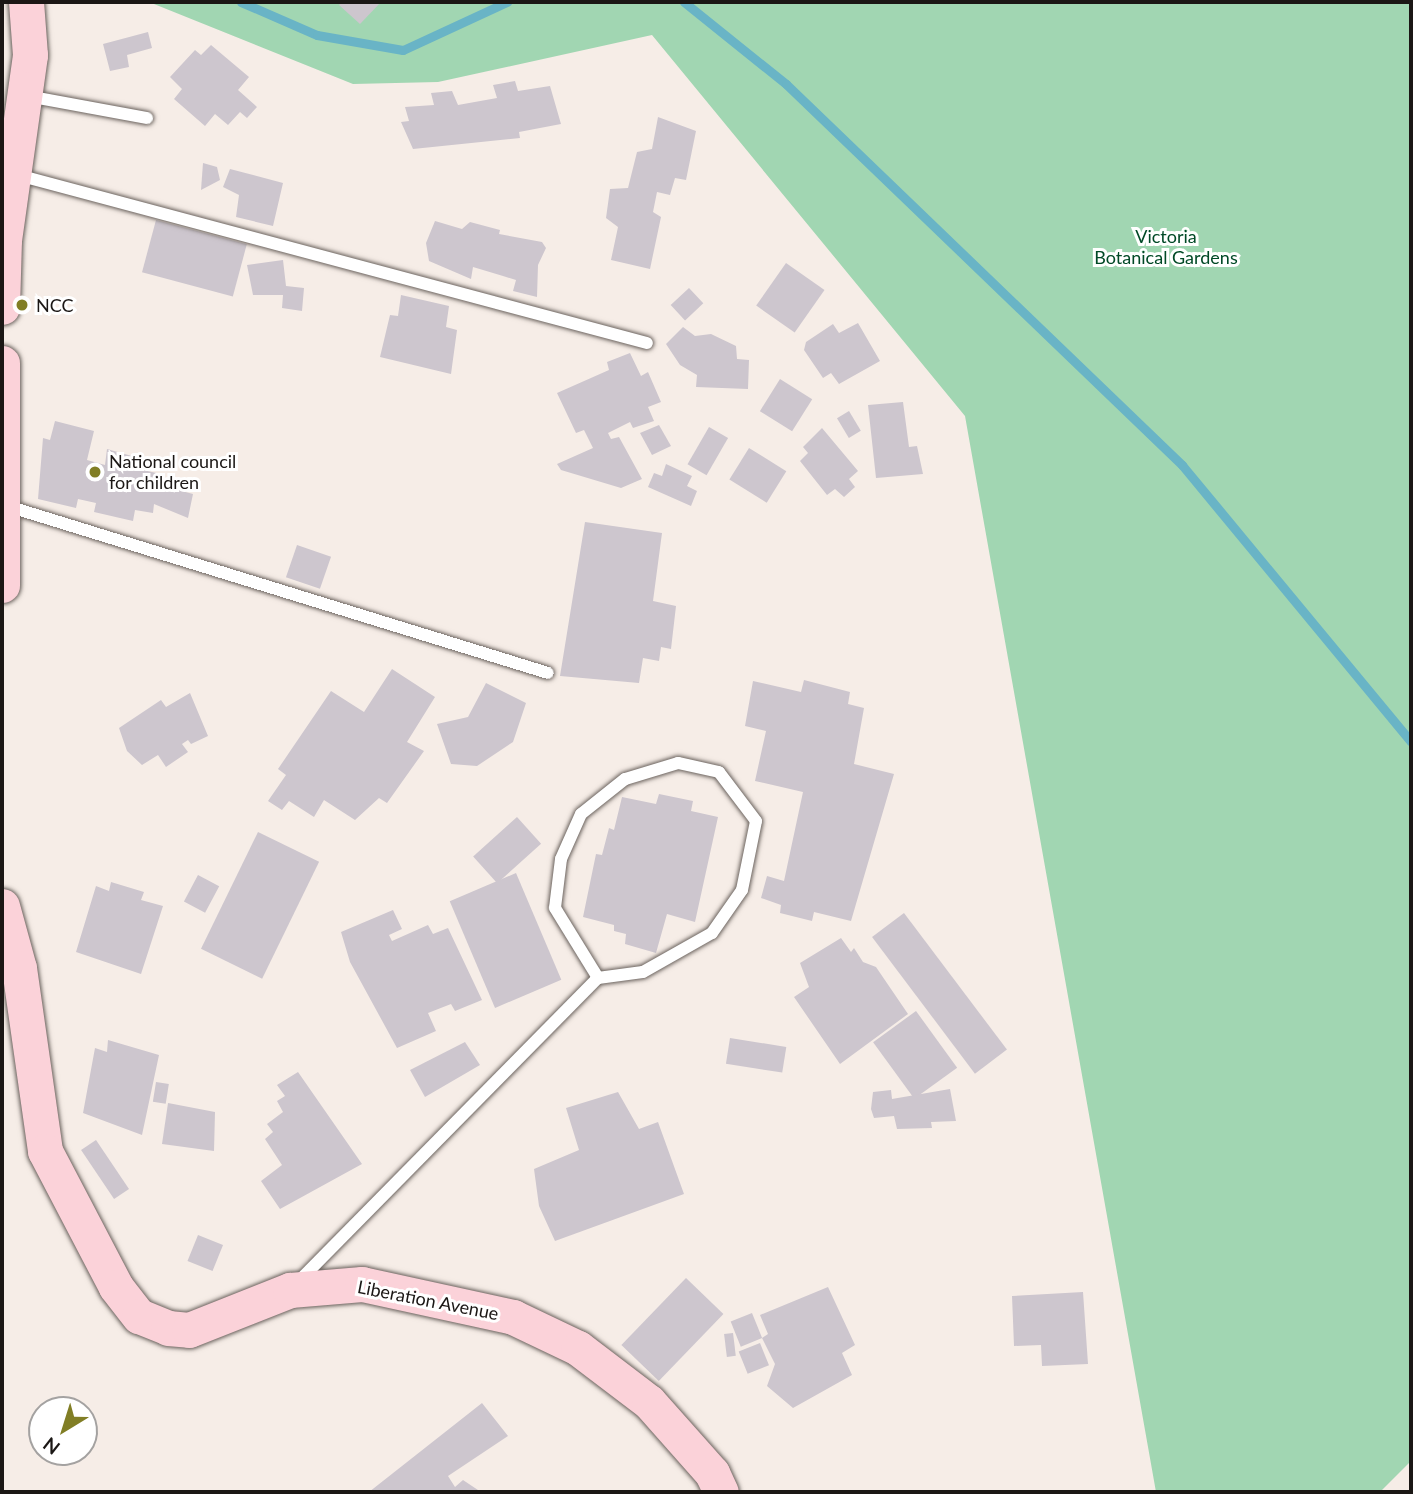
<!DOCTYPE html>
<html>
<head>
<meta charset="utf-8">
<style>
  body { margin:0 }
  #map { position:relative; width:1413px; height:1494px; overflow:hidden; background:#f6ede7; font-family:Lato,sans-serif }
  div>[style] { position:absolute }
  .green>* { inset:0; background:#a1d6b2 }
  .stream>* { height:9px; margin:-4.5px; padding:0 4.5px; transform-origin:4.5px; border-radius:4.5px; background:#69b4c6 }
  .building>* { inset:0; background:#cdc6ce; transform-origin:0 0 }
  .roads { filter:drop-shadow(0 0 2px #6b635e) drop-shadow(0 0 2px #6b635e) }
  .lane>* { height:12px; margin:-6px; padding:0 6px; transform-origin:6px; border-radius:6px; background:#fff }
  .secondary>* { height:35px; margin:-17.5px; padding:0 17.5px; transform-origin:17.5px; border-radius:17.5px; background:#fbd2d9 }
  .dots>* { width:19px; height:19px; translate:-50% -50%; box-sizing:border-box; border:4px solid #fff; border-radius:50% }
  span { translate:-50% -50%; white-space:nowrap; text-align:center; line-height:1.15; -webkit-text-stroke:6px #fff; paint-order:stroke }
  .park-label { font-size:18px; color:#004926 }
  .poi-label { font-size:18px; color:#1b1715 }
  .left { translate:0 -50%; text-align:left }
  .street-label { font-size:18px; color:#1b1715 }
  .frame { position:absolute; inset:0; border:4px solid #1b1715; pointer-events:none }
  .north { position:absolute; left:28px; top:1396px; width:70px; height:70px; box-sizing:border-box; background:#fff; border:2px solid #a4a2a1; border-radius:50%; rotate:218deg; font-size:19px; font-weight:700; line-height:28px; text-align:center; color:#1b1715 }
  .north::after { content:''; display:block; margin:auto; width:24px; height:32px; background:#817e25; clip-path:polygon(50% 0,100% 100%,50% 72%,0 100%) }
</style>
</head>
<body>
<div id="map">
  <div class="green">
    <div style="clip-path:polygon(149px 2px,1411px 2px,1411px 1461px,1380px 1492px,1156px 1492px,965px 416px,652px 35px,438px 82px,353px 84px)"></div>
  </div>
  <div class="stream">
    <div style="left:241px;top:2px;width:83px;rotate:23.5deg"></div>
    <div style="left:317px;top:35px;width:87px;rotate:9.9deg"></div>
    <div style="left:403px;top:50px;width:115px;rotate:-24.8deg"></div>
    <div style="left:684px;top:2px;width:131px;rotate:38.8deg"></div>
    <div style="left:786px;top:84px;width:550px;rotate:43.89deg"></div>
    <div style="left:1182px;top:465px;width:359px;rotate:50.4deg"></div>
  </div>
  <div class="building">
    <div style="clip-path:polygon(342px 2px,381px 2px,360px 24px,339px 5px)"></div>
    <div style="clip-path:polygon(148px 32px,152px 48px,127px 55px,129px 67px,110px 71px,103px 44px)"></div>
    <div style="clip-path:polygon(211px 45px,249px 77px,238px 90px,257px 107px,247px 118px,240px 112px,228px 125px,215px 114px,205px 126px,174px 99px,182px 89px,170px 77px,195px 50px,201px 55px)"></div>
    <div style="clip-path:polygon(515px 81px,518px 91px,550px 86px,561px 124px,519px 132px,520px 138px,413px 149px,401px 122px,409px 121px,405px 107px,434px 105px,431px 93px,452px 91px,458px 105px,497px 98px,493px 85px)"></div>
    <div style="clip-path:polygon(658px 117px,696px 131px,686px 180px,675px 178px,670px 195px,657px 192px,653px 212px,661px 217px,650px 269px,611px 260px,618px 227px,606px 218px,610px 189px,628px 188px,637px 152px,652px 149px)"></div>
    <div style="clip-path:polygon(203px 163px,217px 167px,220px 180px,201px 190px)"></div>
    <div style="clip-path:polygon(230px 169px,283px 183px,273px 226px,236px 217px,239px 195px,223px 187px)"></div>
    <div style="left:156px;top:220px;width:94px;height:54px;rotate:15deg"></div>
    <div style="clip-path:polygon(435px 221px,462px 229px,470px 222px,500px 230px,499px 234px,542px 242px,546px 248px,538px 265px,537px 297px,513px 291px,516px 280px,503px 276px,473px 267px,471px 279px,429px 261px,426px 243px)"></div>
    <div style="clip-path:polygon(283px 260px,286px 286px,304px 288px,302px 311px,282px 308px,283px 295px,253px 295px,247px 265px)"></div>
    <div style="left:786px;top:263px;width:47px;height:52px;rotate:35deg"></div>
    <div style="left:689px;top:288px;width:21px;height:25px;rotate:47deg"></div>
    <div style="clip-path:polygon(401px 295px,449px 306px,446px 327px,457px 330px,451px 374px,380px 357px,390px 315px,398px 316px)"></div>
    <div style="clip-path:polygon(858px 323px,880px 361px,839px 384px,831px 373px,823px 378px,804px 350px,806px 342px,833px 324px,839px 333px)"></div>
    <div style="clip-path:polygon(683px 327px,695px 336px,711px 334px,736px 346px,737px 359px,749px 360px,748px 389px,696px 387px,697px 375px,680px 365px,666px 344px)"></div>
    <div style="clip-path:polygon(630px 353px,641px 376px,648px 372px,661px 402px,648px 407px,654px 421px,633px 428px,630px 422px,608px 433px,611px 439px,619px 437px,642px 479px,621px 488px,561px 470px,557px 464px,593px 448px,584px 430px,576px 433px,557px 393px,609px 370px,607px 362px)"></div>
    <div style="left:780px;top:379px;width:38px;height:38px;rotate:32deg"></div>
    <div style="clip-path:polygon(903px 402px,909px 447px,917px 446px,923px 474px,876px 478px,868px 405px)"></div>
    <div style="left:849px;top:411px;width:23px;height:14px;rotate:59deg"></div>
    <div style="clip-path:polygon(55px 421px,94px 431px,87px 460px,105px 465px,107px 449px,146px 460px,143px 470px,161px 474px,159px 485px,193px 494px,188px 518px,154px 504px,153px 513px,135px 510px,133px 521px,94px 512px,96px 503px,78px 499px,76px 508px,38px 499px,43px 438px,50px 440px)"></div>
    <div style="clip-path:polygon(659px 425px,671px 446px,652px 455px,640px 433px)"></div>
    <div style="left:709px;top:427px;width:22px;height:43px;rotate:30deg"></div>
    <div style="clip-path:polygon(822px 428px,858px 471px,849px 479px,855px 487px,844px 497px,835px 489px,827px 495px,800px 461px,808px 453px,803px 447px)"></div>
    <div style="left:749px;top:448px;width:44px;height:37px;rotate:32deg"></div>
    <div style="clip-path:polygon(666px 464px,692px 476px,687px 486px,697px 491px,691px 506px,648px 487px,654px 473px,662px 476px)"></div>
    <div style="clip-path:polygon(585px 522px,662px 533px,653px 601px,676px 606px,671px 649px,661px 647px,659px 661px,643px 658px,639px 683px,560px 676px)"></div>
    <div style="left:297px;top:545px;width:36px;height:34px;rotate:19deg"></div>
    <div style="clip-path:polygon(392px 669px,435px 697px,407px 742px,424px 751px,387px 803px,379px 798px,355px 820px,324px 800px,314px 817px,289px 801px,282px 810px,268px 801px,286px 775px,278px 769px,331px 691px,364px 712px)"></div>
    <div style="clip-path:polygon(804px 680px,850px 692px,848px 704px,864px 708px,854px 764px,894px 774px,851px 921px,814px 912px,812px 921px,780px 913px,781px 905px,761px 898px,767px 876px,784px 881px,803px 792px,755px 781px,766px 731px,745px 726px,753px 681px,801px 692px)"></div>
    <div style="clip-path:polygon(486px 683px,526px 703px,513px 742px,477px 766px,451px 764px,437px 724px,468px 717px)"></div>
    <div style="clip-path:polygon(190px 693px,208px 736px,191px 744px,188px 740px,182px 744px,188px 752px,166px 767px,158px 755px,142px 765px,127px 751px,119px 728px,161px 700px,166px 707px)"></div>
    <div style="clip-path:polygon(659px 794px,693px 801px,691px 811px,718px 817px,695px 922px,667px 914px,656px 953px,625px 944px,626px 934px,614px 931px,614px 925px,583px 917px,596px 854px,602px 855px,609px 828px,614px 830px,622px 797px,656px 804px)"></div>
    <div style="left:517px;top:817px;width:36px;height:59px;rotate:48deg"></div>
    <div style="left:258px;top:832px;width:68px;height:130px;rotate:26deg"></div>
    <div style="left:516px;top:873px;width:116px;height:72px;rotate:67deg"></div>
    <div style="left:198px;top:875px;width:24px;height:30px;rotate:28deg"></div>
    <div style="clip-path:polygon(111px 882px,144px 892px,141px 900px,163px 906px,141px 974px,76px 952px,96px 886px,109px 891px)"></div>
    <div style="clip-path:polygon(393px 910px,402px 929px,389px 935px,392px 941px,428px 925px,433px 934px,448px 928px,482px 1000px,455px 1011px,451px 1004px,428px 1013px,436px 1031px,397px 1048px,350px 962px,341px 932px)"></div>
    <div style="left:904px;top:913px;width:171px;height:40px;rotate:53deg"></div>
    <div style="clip-path:polygon(841px 938px,851px 952px,854px 948px,863px 962px,876px 967px,908px 1014px,840px 1064px,794px 997px,809px 987px,800px 963px)"></div>
    <div style="left:916px;top:1011px;width:70px;height:53px;rotate:54deg"></div>
    <div style="left:730px;top:1038px;width:57px;height:26px;rotate:9deg"></div>
    <div style="clip-path:polygon(108px 1040px,159px 1055px,142px 1135px,83px 1113px,95px 1048px,107px 1052px)"></div>
    <div style="clip-path:polygon(465px 1042px,480px 1065px,425px 1097px,410px 1070px)"></div>
    <div style="clip-path:polygon(298px 1072px,362px 1164px,280px 1209px,261px 1181px,282px 1165px,265px 1139px,273px 1132px,267px 1124px,283px 1112px,277px 1101px,285px 1096px,277px 1085px)"></div>
    <div style="left:156px;top:1082px;width:13px;height:20px;rotate:9deg"></div>
    <div style="clip-path:polygon(950px 1089px,956px 1121px,931px 1122px,932px 1128px,897px 1129px,894px 1116px,874px 1118px,871px 1109px,873px 1092px,891px 1090px,892px 1099px)"></div>
    <div style="clip-path:polygon(618px 1092px,639px 1129px,658px 1122px,684px 1194px,555px 1241px,539px 1206px,534px 1169px,579px 1150px,566px 1108px)"></div>
    <div style="clip-path:polygon(168px 1103px,215px 1112px,214px 1151px,162px 1144px)"></div>
    <div style="left:96px;top:1140px;width:59px;height:18px;rotate:56deg"></div>
    <div style="left:198px;top:1235px;width:27px;height:28px;rotate:22deg"></div>
    <div style="left:686px;top:1278px;width:52px;height:93px;rotate:44deg"></div>
    <div style="clip-path:polygon(828px 1287px,855px 1345px,842px 1353px,852px 1375px,793px 1408px,767px 1386px,775px 1364px,762px 1338px,768px 1334px,760px 1315px)"></div>
    <div style="clip-path:polygon(1083px 1292px,1088px 1364px,1042px 1366px,1041px 1345px,1014px 1346px,1012px 1296px)"></div>
    <div style="left:752px;top:1313px;width:27px;height:23px;rotate:68deg"></div>
    <div style="left:733px;top:1333px;width:23px;height:9px;rotate:83deg"></div>
    <div style="left:760px;top:1343px;width:24px;height:23px;rotate:68deg"></div>
    <div style="clip-path:polygon(482px 1403px,508px 1436px,448px 1476px,455px 1487px,463px 1480px,481px 1492px,369px 1492px)"></div>
  </div>
  <div class="roads">
    <div class="lane">
      <div style="left:27px;top:96px;width:122px;rotate:10.4deg"></div>
      <div style="left:14px;top:174px;width:655px;rotate:14.95deg"></div>
      <div style="left:4px;top:505px;width:569px;rotate:17.16deg"></div>
      <div style="left:297px;top:1283px;width:429px;rotate:-45.4deg"></div>
      <div style="left:598px;top:978px;width:45px;rotate:-7.6deg"></div>
      <div style="left:643px;top:972px;width:79px;rotate:-29.5deg"></div>
      <div style="left:712px;top:933px;width:52px;rotate:-55.1deg"></div>
      <div style="left:742px;top:890px;width:70px;rotate:-78.5deg"></div>
      <div style="left:756px;top:821px;width:61px;rotate:-127.1deg"></div>
      <div style="left:719px;top:772px;width:42px;rotate:-167.6deg"></div>
      <div style="left:678px;top:763px;width:55px;rotate:163.2deg"></div>
      <div style="left:625px;top:779px;width:56px;rotate:141.5deg"></div>
      <div style="left:581px;top:814px;width:49px;rotate:114deg"></div>
      <div style="left:561px;top:859px;width:49px;rotate:97deg"></div>
      <div style="left:555px;top:908px;width:82px;rotate:58.4deg"></div>
    </div>
    <div class="secondary">
      <div style="left:2px;top:307px;width:67px;rotate:-88.3deg"></div>
      <div style="left:4px;top:240px;width:187px;rotate:-82deg"></div>
      <div style="left:30px;top:55px;width:53px;rotate:-94.3deg"></div>
      <div style="left:2px;top:363px;width:222px;rotate:90deg"></div>
      <div style="left:2px;top:906px;width:64px;rotate:74.7deg"></div>
      <div style="left:19px;top:968px;width:185px;rotate:81.9deg"></div>
      <div style="left:45px;top:1151px;width:153px;rotate:62.4deg"></div>
      <div style="left:116px;top:1287px;width:37px;rotate:52deg"></div>
      <div style="left:139px;top:1316px;width:31px;rotate:22deg"></div>
      <div style="left:168px;top:1328px;width:21px;rotate:5deg"></div>
      <div style="left:189px;top:1330px;width:109px;rotate:-21.6deg"></div>
      <div style="left:290px;top:1290px;width:72px;rotate:-4.8deg"></div>
      <div style="left:362px;top:1284px;width:155px;rotate:12.3deg"></div>
      <div style="left:513px;top:1317px;width:72px;rotate:25.5deg"></div>
      <div style="left:578px;top:1348px;width:89px;rotate:37.3deg"></div>
      <div style="left:649px;top:1402px;width:95px;rotate:48.4deg"></div>
      <div style="left:712px;top:1473px;width:21px;rotate:65deg"></div>
    </div>
  </div>
  <div class="dots">
    <div style="left:22px;top:305px;background:#817e25"></div>
    <div style="left:95px;top:472px;background:#817e25"></div>
  </div>
  <div class="park-label">
    <span style="left:1166px;top:247px">Victoria<br>Botanical Gardens</span>
  </div>
  <div class="poi-label">
    <span class="left" style="left:36px;top:305px">NCC</span>
    <span class="left" style="left:109px;top:472px">National council<br>for children</span>
  </div>
  <div class="street-label">
    <span style="left:428px;top:1300px;rotate:11deg">Liberation Avenue</span>
  </div>
  <div class="frame"></div>
  <div class="north">N</div>
</div>
</body>
</html>
